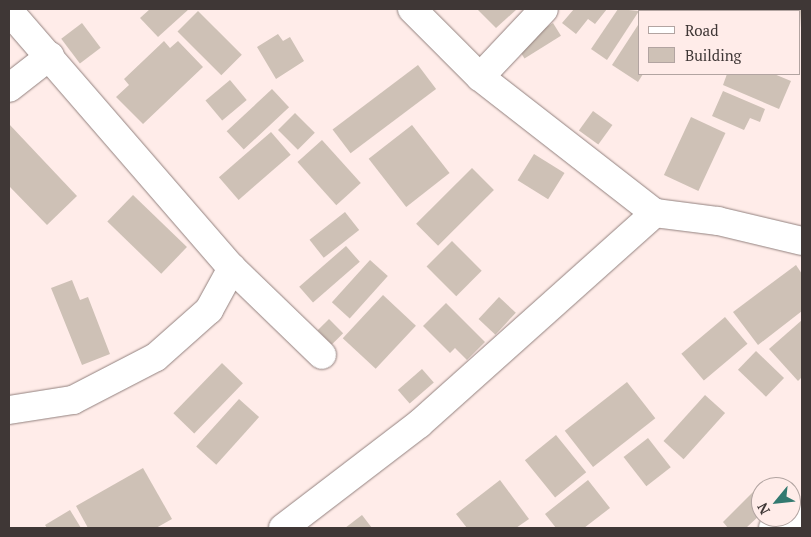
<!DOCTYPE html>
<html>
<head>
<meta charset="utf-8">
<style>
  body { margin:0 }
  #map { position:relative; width:811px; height:537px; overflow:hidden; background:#ffece9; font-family:"PT Serif",serif }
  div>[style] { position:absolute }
  .building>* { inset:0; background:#cec1b6; transform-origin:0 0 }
  .roads { filter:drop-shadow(0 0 1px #92817e) drop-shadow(0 0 1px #92817e) }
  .minor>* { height:28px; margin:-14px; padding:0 14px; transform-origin:14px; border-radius:14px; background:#fff }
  span { translate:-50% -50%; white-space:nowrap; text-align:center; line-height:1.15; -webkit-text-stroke:4px #ffece9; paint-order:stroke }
  .frame { position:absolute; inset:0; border:10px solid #3f3736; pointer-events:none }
  .legend { position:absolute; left:638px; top:10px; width:162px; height:65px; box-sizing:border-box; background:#ffece9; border:1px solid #b2a4a1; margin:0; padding:6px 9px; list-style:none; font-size:15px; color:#3f3736 }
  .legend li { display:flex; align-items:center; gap:10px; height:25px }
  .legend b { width:25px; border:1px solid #b2a4a1 }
  .north { position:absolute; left:751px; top:477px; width:50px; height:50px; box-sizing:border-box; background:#ffece9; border:1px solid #b2a4a1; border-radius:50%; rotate:242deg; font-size:14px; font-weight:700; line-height:20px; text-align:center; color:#3f3736 }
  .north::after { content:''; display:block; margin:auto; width:18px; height:22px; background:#337970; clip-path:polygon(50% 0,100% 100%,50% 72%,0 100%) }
</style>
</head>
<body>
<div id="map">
  <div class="building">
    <div style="clip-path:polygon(150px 9px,189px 9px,158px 37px,140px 18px)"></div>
    <div style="clip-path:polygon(477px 9px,517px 9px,496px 28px)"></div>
    <div style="clip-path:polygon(574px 9px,607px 9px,595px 24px,588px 19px,576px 34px,562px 23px)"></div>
    <div style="clip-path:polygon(618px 9px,639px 11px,607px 60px,591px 49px)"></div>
    <div style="clip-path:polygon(674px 9px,713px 9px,711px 11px)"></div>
    <div style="clip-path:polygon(772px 9px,802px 9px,802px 45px,800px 11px)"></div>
    <div style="left:198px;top:11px;width:62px;height:29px;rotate:45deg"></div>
    <div style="clip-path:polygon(640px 22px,643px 74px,638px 82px,612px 65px)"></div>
    <div style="left:82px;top:23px;width:31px;height:26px;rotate:53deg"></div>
    <div style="left:553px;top:23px;width:15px;height:43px;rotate:58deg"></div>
    <div style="clip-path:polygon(278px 34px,283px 41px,290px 37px,304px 61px,276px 79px,257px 47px)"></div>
    <div style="clip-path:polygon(164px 41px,170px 48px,178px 41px,203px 67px,143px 124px,116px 97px,129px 85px,124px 79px)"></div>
    <div style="left:418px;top:65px;width:30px;height:107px;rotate:53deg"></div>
    <div style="clip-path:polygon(727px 74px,774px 74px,791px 81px,779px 109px,723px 85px)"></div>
    <div style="left:230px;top:80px;width:26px;height:32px;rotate:50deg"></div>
    <div style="left:272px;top:89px;width:25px;height:62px;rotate:47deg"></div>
    <div style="clip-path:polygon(723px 91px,765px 109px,760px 122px,750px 118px,744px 130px,712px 116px)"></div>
    <div style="left:593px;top:111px;width:24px;height:24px;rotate:36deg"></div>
    <div style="left:295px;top:113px;width:28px;height:24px;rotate:45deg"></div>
    <div style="left:691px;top:117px;width:38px;height:64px;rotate:25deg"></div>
    <div style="clip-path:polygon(9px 124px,77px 196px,47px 225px,9px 186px)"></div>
    <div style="left:412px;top:125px;width:61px;height:55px;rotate:52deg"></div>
    <div style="left:271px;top:132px;width:30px;height:69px;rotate:49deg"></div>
    <div style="left:322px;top:140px;width:58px;height:33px;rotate:48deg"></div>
    <div style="left:534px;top:154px;width:36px;height:31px;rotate:32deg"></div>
    <div style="left:472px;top:168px;width:31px;height:79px;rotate:45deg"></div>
    <div style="left:133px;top:195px;width:75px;height:37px;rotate:44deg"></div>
    <div style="left:345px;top:212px;width:23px;height:45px;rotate:52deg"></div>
    <div style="left:452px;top:241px;width:42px;height:36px;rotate:45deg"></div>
    <div style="left:346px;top:246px;width:21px;height:62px;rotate:49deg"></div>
    <div style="left:370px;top:260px;width:24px;height:57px;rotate:42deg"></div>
    <div style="clip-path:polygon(796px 265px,802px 274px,802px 311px,758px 345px,733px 312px)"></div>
    <div style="clip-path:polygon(72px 280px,80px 300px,88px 297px,110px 354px,82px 365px,51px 288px)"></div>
    <div style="left:383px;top:295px;width:45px;height:59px;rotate:43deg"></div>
    <div style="left:499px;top:297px;width:23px;height:30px;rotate:43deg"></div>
    <div style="clip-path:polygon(446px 303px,485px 342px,467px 360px,455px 348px,450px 353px,423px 326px)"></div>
    <div style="left:725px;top:317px;width:35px;height:57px;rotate:50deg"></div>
    <div style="left:329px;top:319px;width:20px;height:16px;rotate:45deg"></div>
    <div style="clip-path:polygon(802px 320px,802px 377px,798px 381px,769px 349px)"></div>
    <div style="left:756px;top:351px;width:39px;height:26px;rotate:44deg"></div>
    <div style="left:222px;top:363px;width:29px;height:70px;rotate:44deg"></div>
    <div style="left:422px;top:369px;width:18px;height:32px;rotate:49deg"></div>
    <div style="left:627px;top:382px;width:46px;height:79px;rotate:52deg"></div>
    <div style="left:705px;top:395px;width:27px;height:62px;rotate:42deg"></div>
    <div style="left:239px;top:399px;width:27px;height:64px;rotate:42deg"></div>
    <div style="left:556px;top:435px;width:48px;height:40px;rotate:51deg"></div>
    <div style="left:648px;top:438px;width:37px;height:31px;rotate:52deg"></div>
    <div style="clip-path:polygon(143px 468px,172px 519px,156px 528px,88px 528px,76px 506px)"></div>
    <div style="clip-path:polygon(500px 480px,529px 519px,516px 528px,467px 528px,456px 514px)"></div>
    <div style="clip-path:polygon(588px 480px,610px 508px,584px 528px,556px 528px,545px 514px)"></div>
    <div style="clip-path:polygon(756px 489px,761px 494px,761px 514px,746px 528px,728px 528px,723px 522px)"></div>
    <div style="clip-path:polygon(70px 510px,81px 528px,47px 528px,45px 525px)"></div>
    <div style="clip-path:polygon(362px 515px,372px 528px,345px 528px)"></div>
  </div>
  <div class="roads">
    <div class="minor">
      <div style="left:412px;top:9px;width:96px;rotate:45deg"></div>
      <div style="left:480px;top:77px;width:222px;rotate:37.9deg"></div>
      <div style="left:655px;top:213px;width:64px;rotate:7.2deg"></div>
      <div style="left:718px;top:221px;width:86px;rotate:13.4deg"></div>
      <div style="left:9px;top:11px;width:340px;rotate:49.1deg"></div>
      <div style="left:232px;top:268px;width:125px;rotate:44deg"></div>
      <div style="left:480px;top:77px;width:93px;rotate:-46.7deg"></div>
      <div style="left:9px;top:88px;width:52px;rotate:-38deg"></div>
      <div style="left:9px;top:410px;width:65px;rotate:-8.9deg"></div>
      <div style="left:73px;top:400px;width:93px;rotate:-27.4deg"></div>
      <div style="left:156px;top:357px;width:71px;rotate:-41.6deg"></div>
      <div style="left:209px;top:310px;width:48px;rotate:-61.3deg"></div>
      <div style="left:283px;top:528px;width:171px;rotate:-37.4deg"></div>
      <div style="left:419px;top:424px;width:317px;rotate:-41.8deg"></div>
      <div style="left:773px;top:528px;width:32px;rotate:-24deg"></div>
    </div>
  </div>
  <div class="frame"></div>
  <ul class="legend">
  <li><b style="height:6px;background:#fff"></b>Road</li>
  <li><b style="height:14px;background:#cec1b6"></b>Building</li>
  </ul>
  <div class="north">N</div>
</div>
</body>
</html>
